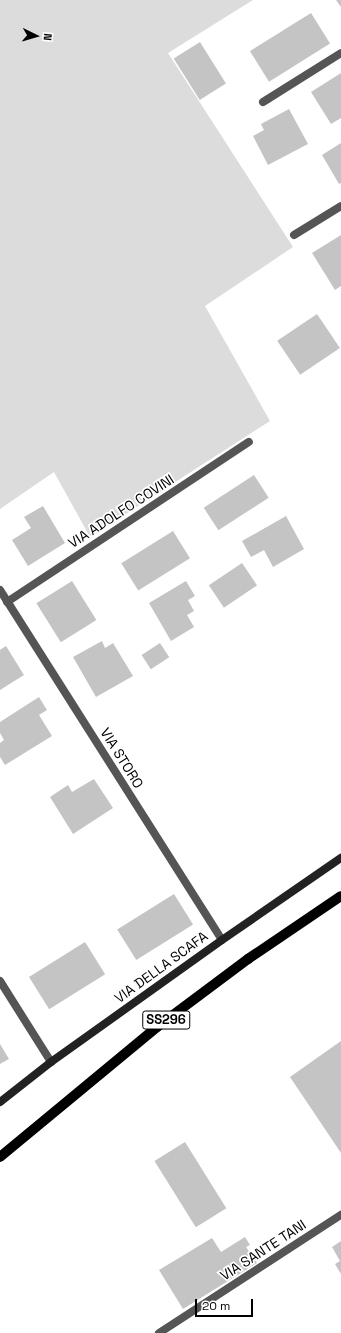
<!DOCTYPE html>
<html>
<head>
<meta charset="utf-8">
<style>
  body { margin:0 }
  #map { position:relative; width:341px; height:1333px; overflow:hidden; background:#fff; font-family:"Space Grotesk",sans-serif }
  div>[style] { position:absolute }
  .green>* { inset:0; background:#dcdcdc }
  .building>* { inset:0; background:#c4c4c4; transform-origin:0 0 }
  .street>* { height:8px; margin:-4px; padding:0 4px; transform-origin:4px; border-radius:4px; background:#555 }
  .secondary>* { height:8px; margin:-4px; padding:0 4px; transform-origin:4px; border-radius:4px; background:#222 }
  .primary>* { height:10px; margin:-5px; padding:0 5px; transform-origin:5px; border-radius:5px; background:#000 }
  span { translate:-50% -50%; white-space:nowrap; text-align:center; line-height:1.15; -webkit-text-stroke:3.5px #fff; paint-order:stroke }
  .shield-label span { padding:1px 3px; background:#fff; border:1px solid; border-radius:3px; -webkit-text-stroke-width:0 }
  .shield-label { font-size:13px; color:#000; font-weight:700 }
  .street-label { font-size:14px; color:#000 }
  .north { position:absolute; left:16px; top:16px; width:40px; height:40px; -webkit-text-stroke:3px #fff; paint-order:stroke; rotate:95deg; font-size:11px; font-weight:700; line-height:16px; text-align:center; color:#000 }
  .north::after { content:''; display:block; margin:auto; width:14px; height:18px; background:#000; clip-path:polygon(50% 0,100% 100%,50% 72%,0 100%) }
  .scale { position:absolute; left:195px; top:1299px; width:58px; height:18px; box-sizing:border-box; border:2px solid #000; border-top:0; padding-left:5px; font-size:12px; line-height:14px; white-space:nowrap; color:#000; -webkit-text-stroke:3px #fff; paint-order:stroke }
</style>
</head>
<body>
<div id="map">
  <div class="green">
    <div style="clip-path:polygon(0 0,253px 0,168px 53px,293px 247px,205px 306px,270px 421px,90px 537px,54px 472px,0 509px)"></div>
  </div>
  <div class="building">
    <div style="clip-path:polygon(336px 0,341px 0,341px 7px)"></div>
    <div style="left:311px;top:13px;width:36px;height:72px;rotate:58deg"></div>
    <div style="left:200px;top:42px;width:49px;height:31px;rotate:58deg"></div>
    <div style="clip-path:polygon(341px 73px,341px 118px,331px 124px,311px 92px)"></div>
    <div style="clip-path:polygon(289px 109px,308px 144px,268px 165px,253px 136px,264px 130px,261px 124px)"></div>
    <div style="clip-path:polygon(341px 143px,341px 183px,339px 184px,322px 155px)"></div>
    <div style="clip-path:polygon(341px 235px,341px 286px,335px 290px,312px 253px)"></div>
    <div style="left:317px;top:314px;width:41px;height:48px;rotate:56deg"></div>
    <div style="left:254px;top:475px;width:27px;height:60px;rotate:57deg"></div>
    <div style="clip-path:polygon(43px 506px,65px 543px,28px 566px,12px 540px,31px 528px,24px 517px)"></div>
    <div style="clip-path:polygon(286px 516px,304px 549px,273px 567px,264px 550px,251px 557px,242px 541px)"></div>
    <div style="left:173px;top:531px;width:32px;height:61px;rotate:58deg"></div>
    <div style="left:242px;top:563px;width:27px;height:40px;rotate:56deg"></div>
    <div style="left:72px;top:581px;width:46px;height:42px;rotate:58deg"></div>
    <div style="clip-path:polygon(186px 581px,195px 596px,188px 600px,194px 611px,187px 615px,194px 627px,171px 641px,149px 603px)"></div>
    <div style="clip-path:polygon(102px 641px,105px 648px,113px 643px,133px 676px,96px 697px,73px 657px)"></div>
    <div style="left:160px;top:643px;width:17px;height:22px;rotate:57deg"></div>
    <div style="clip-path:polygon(6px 646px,24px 675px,0 690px,0 650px)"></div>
    <div style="clip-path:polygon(39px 697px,47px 710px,39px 715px,52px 736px,5px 765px,0 757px,0 743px,4px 740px,0 733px,0 722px)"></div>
    <div style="clip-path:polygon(94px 779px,113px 808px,73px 834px,50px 797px,68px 785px,72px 792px)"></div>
    <div style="left:174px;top:894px;width:36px;height:67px;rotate:58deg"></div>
    <div style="left:85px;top:942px;width:38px;height:66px;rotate:58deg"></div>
    <div style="clip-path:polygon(341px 1041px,341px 1153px,290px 1077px)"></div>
    <div style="clip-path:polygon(0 1044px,9px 1059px,0 1064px)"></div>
    <div style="left:185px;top:1142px;width:78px;height:36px;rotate:58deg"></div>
    <div style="clip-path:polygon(245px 1237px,250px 1245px,246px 1247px,257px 1263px,183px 1309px,159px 1270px,212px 1238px,221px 1252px)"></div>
    <div style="clip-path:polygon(341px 1241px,341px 1274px,335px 1264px,340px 1261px,332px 1247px)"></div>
  </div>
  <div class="street">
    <div style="left:263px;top:102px;width:92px;rotate:-32.1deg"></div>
    <div style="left:294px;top:235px;width:55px;rotate:-31.7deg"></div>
    <div style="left:0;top:590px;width:414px;rotate:57.6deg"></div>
    <div style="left:7px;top:602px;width:290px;rotate:-33.5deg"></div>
    <div style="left:0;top:981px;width:96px;rotate:57.8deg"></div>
    <div style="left:159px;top:1333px;width:217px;rotate:-33deg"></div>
  </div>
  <div class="secondary">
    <div style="left:0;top:1102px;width:65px;rotate:-38.1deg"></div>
    <div style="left:51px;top:1062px;width:210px;rotate:-35.5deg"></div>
    <div style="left:222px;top:940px;width:145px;rotate:-34.6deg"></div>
  </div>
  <div class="primary">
    <div style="left:0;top:1157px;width:204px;rotate:-39.6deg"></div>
    <div style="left:157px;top:1027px;width:114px;rotate:-36.8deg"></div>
    <div style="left:248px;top:959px;width:112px;rotate:-34.1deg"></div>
  </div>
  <div class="shield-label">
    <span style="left:166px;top:1020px">SS296</span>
  </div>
  <div class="street-label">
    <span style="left:121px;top:511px;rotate:-33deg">VIA ADOLFO COVINI</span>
    <span style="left:122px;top:758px;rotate:58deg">VIA STORO</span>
    <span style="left:161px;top:967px;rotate:-36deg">VIA DELLA SCAFA</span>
    <span style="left:263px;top:1250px;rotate:-33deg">VIA SANTE TANI</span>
  </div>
  <div class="north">N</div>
  <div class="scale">20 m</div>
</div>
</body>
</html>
